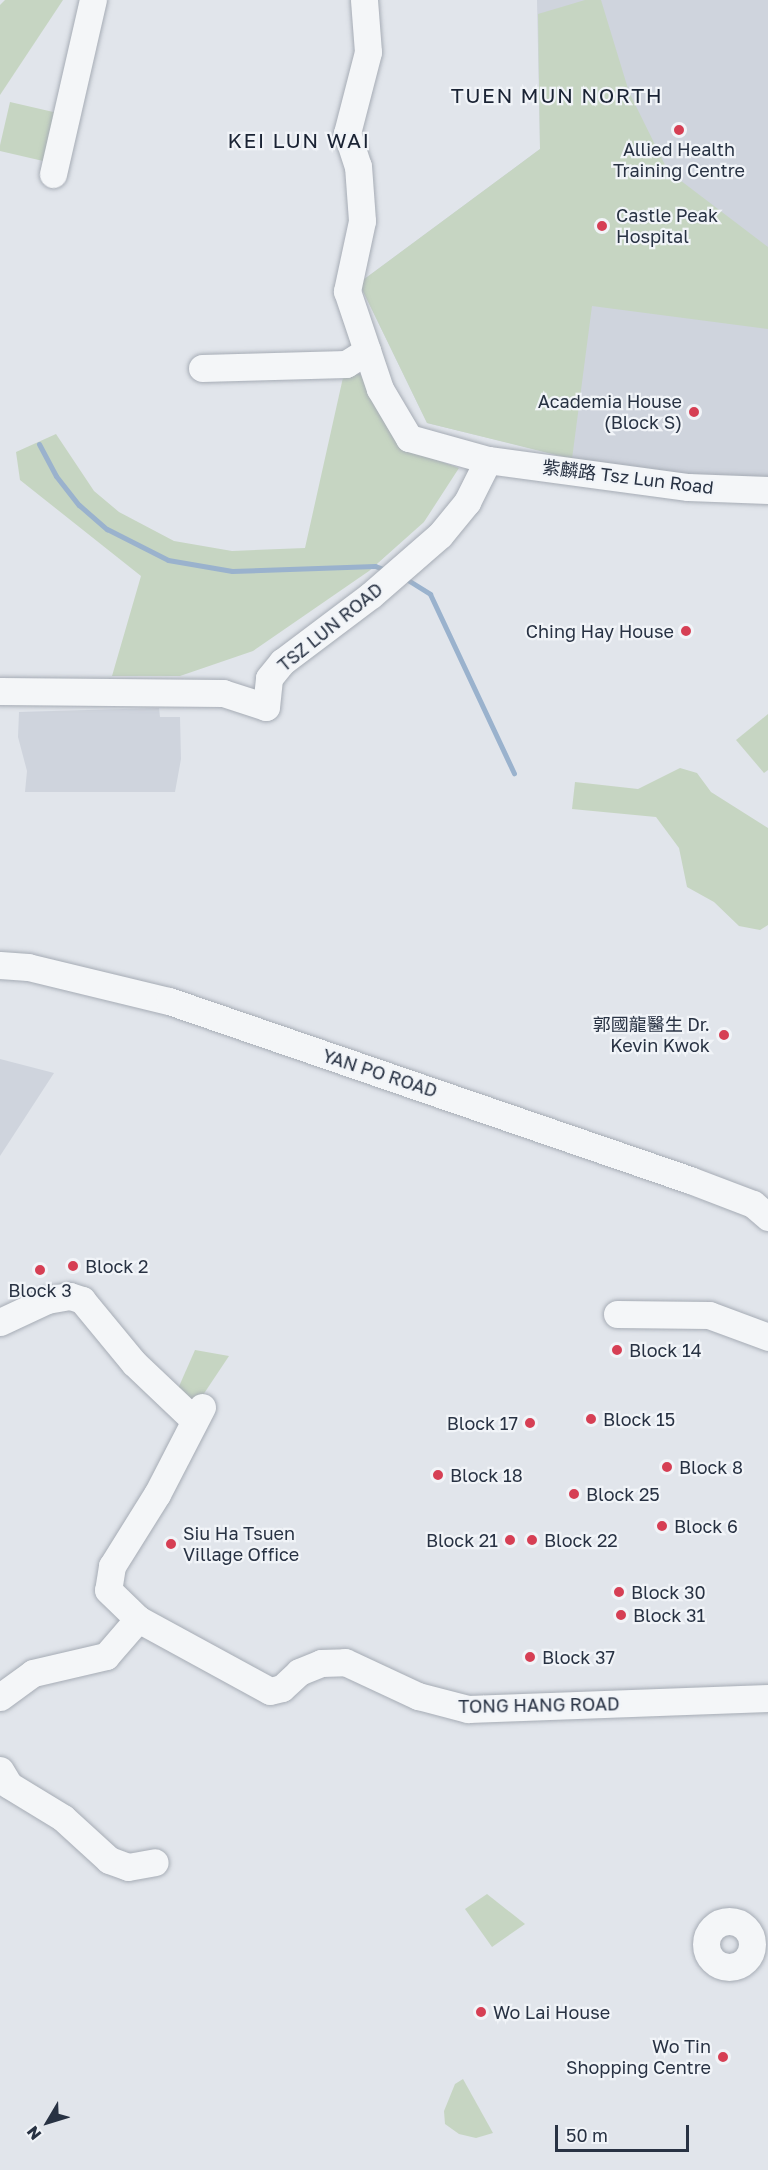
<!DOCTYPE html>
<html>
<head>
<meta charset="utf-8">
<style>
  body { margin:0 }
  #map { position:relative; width:768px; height:2170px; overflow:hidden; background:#e1e5eb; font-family:"Golos Text","Noto Sans TC",sans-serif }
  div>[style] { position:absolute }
  .built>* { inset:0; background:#cfd4dd }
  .green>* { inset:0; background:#c6d5c2; transform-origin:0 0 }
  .stream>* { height:5px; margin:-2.5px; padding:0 2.5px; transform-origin:2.5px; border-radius:2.5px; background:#9ab2cd }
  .roads { filter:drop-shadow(0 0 2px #a6acb5) drop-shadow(0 0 2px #a6acb5) }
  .minor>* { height:27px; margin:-13.5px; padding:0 13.5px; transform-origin:13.5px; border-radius:13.5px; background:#f4f6f8 }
  .minor>.ring { margin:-13.5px; padding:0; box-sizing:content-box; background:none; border:27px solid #f4f6f8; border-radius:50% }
  .dots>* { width:16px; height:16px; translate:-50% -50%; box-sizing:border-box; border:3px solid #f1f4f8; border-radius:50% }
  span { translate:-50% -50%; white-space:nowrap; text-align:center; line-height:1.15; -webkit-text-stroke:4.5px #f1f4f8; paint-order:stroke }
  .poi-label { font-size:18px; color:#283243 }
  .left { translate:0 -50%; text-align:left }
  .right { translate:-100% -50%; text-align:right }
  .street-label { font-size:18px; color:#283243 }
  .quarter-label { font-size:21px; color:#1a2334; letter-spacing:1.5px }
  .north { position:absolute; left:18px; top:2092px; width:60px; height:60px; -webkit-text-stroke:4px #f1f4f8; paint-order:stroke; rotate:232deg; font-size:16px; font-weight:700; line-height:24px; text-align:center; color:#283243 }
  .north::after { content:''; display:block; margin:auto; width:21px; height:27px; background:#283243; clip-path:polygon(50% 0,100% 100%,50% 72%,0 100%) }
  .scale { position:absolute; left:555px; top:2125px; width:134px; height:27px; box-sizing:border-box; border:3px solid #283243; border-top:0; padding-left:8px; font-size:18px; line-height:21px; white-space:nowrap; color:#283243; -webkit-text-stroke:4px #f1f4f8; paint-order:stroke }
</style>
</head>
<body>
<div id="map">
  <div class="built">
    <div style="clip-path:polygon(537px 0,768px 0,768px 482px,611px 468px,427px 423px,359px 283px,540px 149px)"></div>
    <div style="clip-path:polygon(159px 708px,160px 717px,180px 717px,181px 759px,175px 792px,25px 792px,27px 771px,18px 737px,19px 712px)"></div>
    <div style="clip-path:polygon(0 1059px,54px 1073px,0 1156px)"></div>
  </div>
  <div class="green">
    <div style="clip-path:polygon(5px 0,63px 0,0 95px,0 5px)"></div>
    <div style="clip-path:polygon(585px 0,601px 0,629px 92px,668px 171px,768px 247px,768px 329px,592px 306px,572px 459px,427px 423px,359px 283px,540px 149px,538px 14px)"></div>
    <div style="left:10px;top:102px;width:50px;height:50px;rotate:13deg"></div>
    <div style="clip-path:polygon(344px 373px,360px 374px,403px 448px,459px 468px,424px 522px,369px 571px,253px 651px,180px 676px,112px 676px,141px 576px,20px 480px,16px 452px,56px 434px,94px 491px,119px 512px,174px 541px,232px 551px,305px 548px)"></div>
    <div style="clip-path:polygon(768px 714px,768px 770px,764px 773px,736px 740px)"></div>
    <div style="clip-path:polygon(680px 768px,697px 773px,711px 792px,768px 828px,768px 925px,760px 930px,739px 926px,714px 902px,687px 887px,679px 848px,656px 817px,572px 809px,575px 782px,638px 789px)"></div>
    <div style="clip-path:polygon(195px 1350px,229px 1356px,197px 1404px,177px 1391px)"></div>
    <div style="clip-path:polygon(487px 1894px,525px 1924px,492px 1947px,465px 1909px)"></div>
    <div style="clip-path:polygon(463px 2079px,493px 2133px,476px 2138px,459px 2134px,445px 2124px,444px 2111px,455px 2084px)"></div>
  </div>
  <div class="stream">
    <div style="left:39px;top:444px;width:36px;rotate:62deg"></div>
    <div style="left:56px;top:476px;width:37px;rotate:52deg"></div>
    <div style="left:79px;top:505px;width:37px;rotate:41deg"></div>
    <div style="left:107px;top:529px;width:68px;rotate:26.9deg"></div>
    <div style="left:168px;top:560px;width:65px;rotate:9.8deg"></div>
    <div style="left:232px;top:571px;width:143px;rotate:-2deg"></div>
    <div style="left:375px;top:566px;width:12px;rotate:20deg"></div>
    <div style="left:403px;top:577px;width:32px;rotate:32deg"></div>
    <div style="left:430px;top:594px;width:198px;rotate:64.9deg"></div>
  </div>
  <div class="roads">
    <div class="minor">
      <div style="left:364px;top:0;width:52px;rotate:85.6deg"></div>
      <div style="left:368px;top:52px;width:84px;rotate:104.5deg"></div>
      <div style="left:347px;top:133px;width:35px;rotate:72deg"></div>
      <div style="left:358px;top:166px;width:55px;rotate:85.8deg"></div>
      <div style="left:362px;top:221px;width:72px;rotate:102.1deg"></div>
      <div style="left:347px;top:291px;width:103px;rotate:71.4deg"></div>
      <div style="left:380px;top:389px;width:57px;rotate:59.4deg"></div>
      <div style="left:409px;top:438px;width:82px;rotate:15.6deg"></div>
      <div style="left:488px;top:460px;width:202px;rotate:7.7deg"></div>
      <div style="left:688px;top:487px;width:80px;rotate:2.1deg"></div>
      <div style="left:53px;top:174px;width:179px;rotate:-77.1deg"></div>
      <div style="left:202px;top:368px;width:144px;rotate:-1.6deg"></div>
      <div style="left:346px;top:364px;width:25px;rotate:-32deg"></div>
      <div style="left:0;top:691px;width:223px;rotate:0.5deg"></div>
      <div style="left:223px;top:693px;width:45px;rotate:18deg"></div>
      <div style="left:266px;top:707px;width:29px;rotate:-84deg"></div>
      <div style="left:269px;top:678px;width:21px;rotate:-51deg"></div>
      <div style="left:282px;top:662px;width:111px;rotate:-37deg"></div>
      <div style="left:371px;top:595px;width:91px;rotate:-41deg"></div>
      <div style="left:440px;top:535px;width:43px;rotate:-50.7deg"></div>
      <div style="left:467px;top:502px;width:47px;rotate:-63.4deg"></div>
      <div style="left:0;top:965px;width:28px;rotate:4deg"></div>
      <div style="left:28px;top:967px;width:145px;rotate:13.6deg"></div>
      <div style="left:169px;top:1001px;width:551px;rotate:18.96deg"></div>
      <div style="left:690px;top:1180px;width:67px;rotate:20.9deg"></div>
      <div style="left:753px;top:1204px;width:20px;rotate:41deg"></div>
      <div style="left:617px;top:1314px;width:92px;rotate:0.6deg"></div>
      <div style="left:709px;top:1315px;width:63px;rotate:20.4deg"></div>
      <div style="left:0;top:1322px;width:52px;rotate:-25.1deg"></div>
      <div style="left:47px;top:1300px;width:23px;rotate:-10deg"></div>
      <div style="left:70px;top:1296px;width:13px;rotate:18deg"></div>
      <div style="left:82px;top:1300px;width:82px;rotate:50.5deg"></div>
      <div style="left:134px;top:1363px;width:83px;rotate:43.5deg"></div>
      <div style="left:202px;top:1407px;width:98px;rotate:117.3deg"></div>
      <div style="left:157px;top:1494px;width:85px;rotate:122deg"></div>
      <div style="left:112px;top:1566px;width:24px;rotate:99deg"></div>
      <div style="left:108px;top:1590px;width:42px;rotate:44deg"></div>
      <div style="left:138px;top:1619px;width:150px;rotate:28.6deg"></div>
      <div style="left:270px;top:1691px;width:12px;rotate:-14deg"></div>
      <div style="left:282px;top:1688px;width:23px;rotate:-43deg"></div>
      <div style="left:299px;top:1672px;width:24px;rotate:-22deg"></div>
      <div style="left:321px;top:1663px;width:24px;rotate:-2deg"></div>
      <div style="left:345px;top:1662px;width:81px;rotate:25deg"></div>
      <div style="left:418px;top:1696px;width:52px;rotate:14.6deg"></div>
      <div style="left:468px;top:1709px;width:300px;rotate:-2.1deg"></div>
      <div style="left:0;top:1697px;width:41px;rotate:-36deg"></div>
      <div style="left:33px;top:1673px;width:75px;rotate:-13.1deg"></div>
      <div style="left:106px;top:1656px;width:49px;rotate:-49.1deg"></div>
      <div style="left:0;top:1770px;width:17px;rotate:59deg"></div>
      <div style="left:9px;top:1785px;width:63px;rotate:31.4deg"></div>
      <div style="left:63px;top:1818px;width:62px;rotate:42.4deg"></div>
      <div style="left:109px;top:1860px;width:20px;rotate:20deg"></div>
      <div style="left:128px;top:1867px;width:27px;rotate:-10deg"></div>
      <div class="ring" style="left:706px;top:1921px;width:19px;height:19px"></div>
    </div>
  </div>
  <div class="dots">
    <div style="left:679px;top:130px;background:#d63f54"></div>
    <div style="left:602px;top:226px;background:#d63f54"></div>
    <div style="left:694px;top:412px;background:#d63f54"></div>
    <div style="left:686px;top:631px;background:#d63f54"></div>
    <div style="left:724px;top:1035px;background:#d63f54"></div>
    <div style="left:73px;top:1266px;background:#d63f54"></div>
    <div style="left:40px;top:1270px;background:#d63f54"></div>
    <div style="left:617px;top:1350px;background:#d63f54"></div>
    <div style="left:591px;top:1419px;background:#d63f54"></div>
    <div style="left:530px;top:1423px;background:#d63f54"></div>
    <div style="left:667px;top:1467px;background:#d63f54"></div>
    <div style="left:438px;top:1475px;background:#d63f54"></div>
    <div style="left:574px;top:1494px;background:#d63f54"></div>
    <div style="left:662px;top:1526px;background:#d63f54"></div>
    <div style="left:510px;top:1540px;background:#d63f54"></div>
    <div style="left:532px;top:1540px;background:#d63f54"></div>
    <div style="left:171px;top:1544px;background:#d63f54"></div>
    <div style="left:619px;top:1592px;background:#d63f54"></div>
    <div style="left:621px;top:1615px;background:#d63f54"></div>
    <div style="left:530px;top:1657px;background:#d63f54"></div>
    <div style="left:481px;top:2012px;background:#d63f54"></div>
    <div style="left:723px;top:2057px;background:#d63f54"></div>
  </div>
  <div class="poi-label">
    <span style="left:679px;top:160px">Allied Health<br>Training Centre</span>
    <span class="left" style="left:616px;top:226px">Castle Peak<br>Hospital</span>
    <span class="right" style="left:682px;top:412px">Academia House<br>(Block S)</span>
    <span class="right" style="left:674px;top:631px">Ching Hay House</span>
    <span class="right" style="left:710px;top:1035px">郭國龍醫生 Dr.<br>Kevin Kwok</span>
    <span class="left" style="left:85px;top:1266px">Block 2</span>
    <span style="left:40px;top:1290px">Block 3</span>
    <span class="left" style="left:629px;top:1350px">Block 14</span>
    <span class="left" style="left:603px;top:1419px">Block 15</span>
    <span class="right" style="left:518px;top:1423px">Block 17</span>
    <span class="left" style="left:679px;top:1467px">Block 8</span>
    <span class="left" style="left:450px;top:1475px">Block 18</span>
    <span class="left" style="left:586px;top:1494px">Block 25</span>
    <span class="left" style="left:674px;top:1526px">Block 6</span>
    <span class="left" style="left:183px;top:1544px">Siu Ha Tsuen<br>Village Office</span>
    <span class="right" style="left:498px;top:1540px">Block 21</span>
    <span class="left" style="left:544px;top:1540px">Block 22</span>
    <span class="left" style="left:631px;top:1592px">Block 30</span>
    <span class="left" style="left:633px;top:1615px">Block 31</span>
    <span class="left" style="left:542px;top:1657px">Block 37</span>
    <span class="left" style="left:493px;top:2012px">Wo Lai House</span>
    <span class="right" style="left:711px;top:2057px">Wo Tin<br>Shopping Centre</span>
  </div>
  <div class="street-label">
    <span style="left:628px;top:477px;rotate:7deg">紫麟路 Tsz Lun Road</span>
    <span style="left:330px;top:627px;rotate:-39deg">TSZ LUN ROAD</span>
    <span style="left:380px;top:1073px;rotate:18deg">YAN PO ROAD</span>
    <span style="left:539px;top:1705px;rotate:-1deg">TONG HANG ROAD</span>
  </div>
  <div class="quarter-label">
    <span style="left:557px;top:95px">TUEN MUN NORTH</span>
    <span style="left:299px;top:140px">KEI LUN WAI</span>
  </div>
  <div class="north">N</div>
  <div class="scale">50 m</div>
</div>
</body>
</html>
